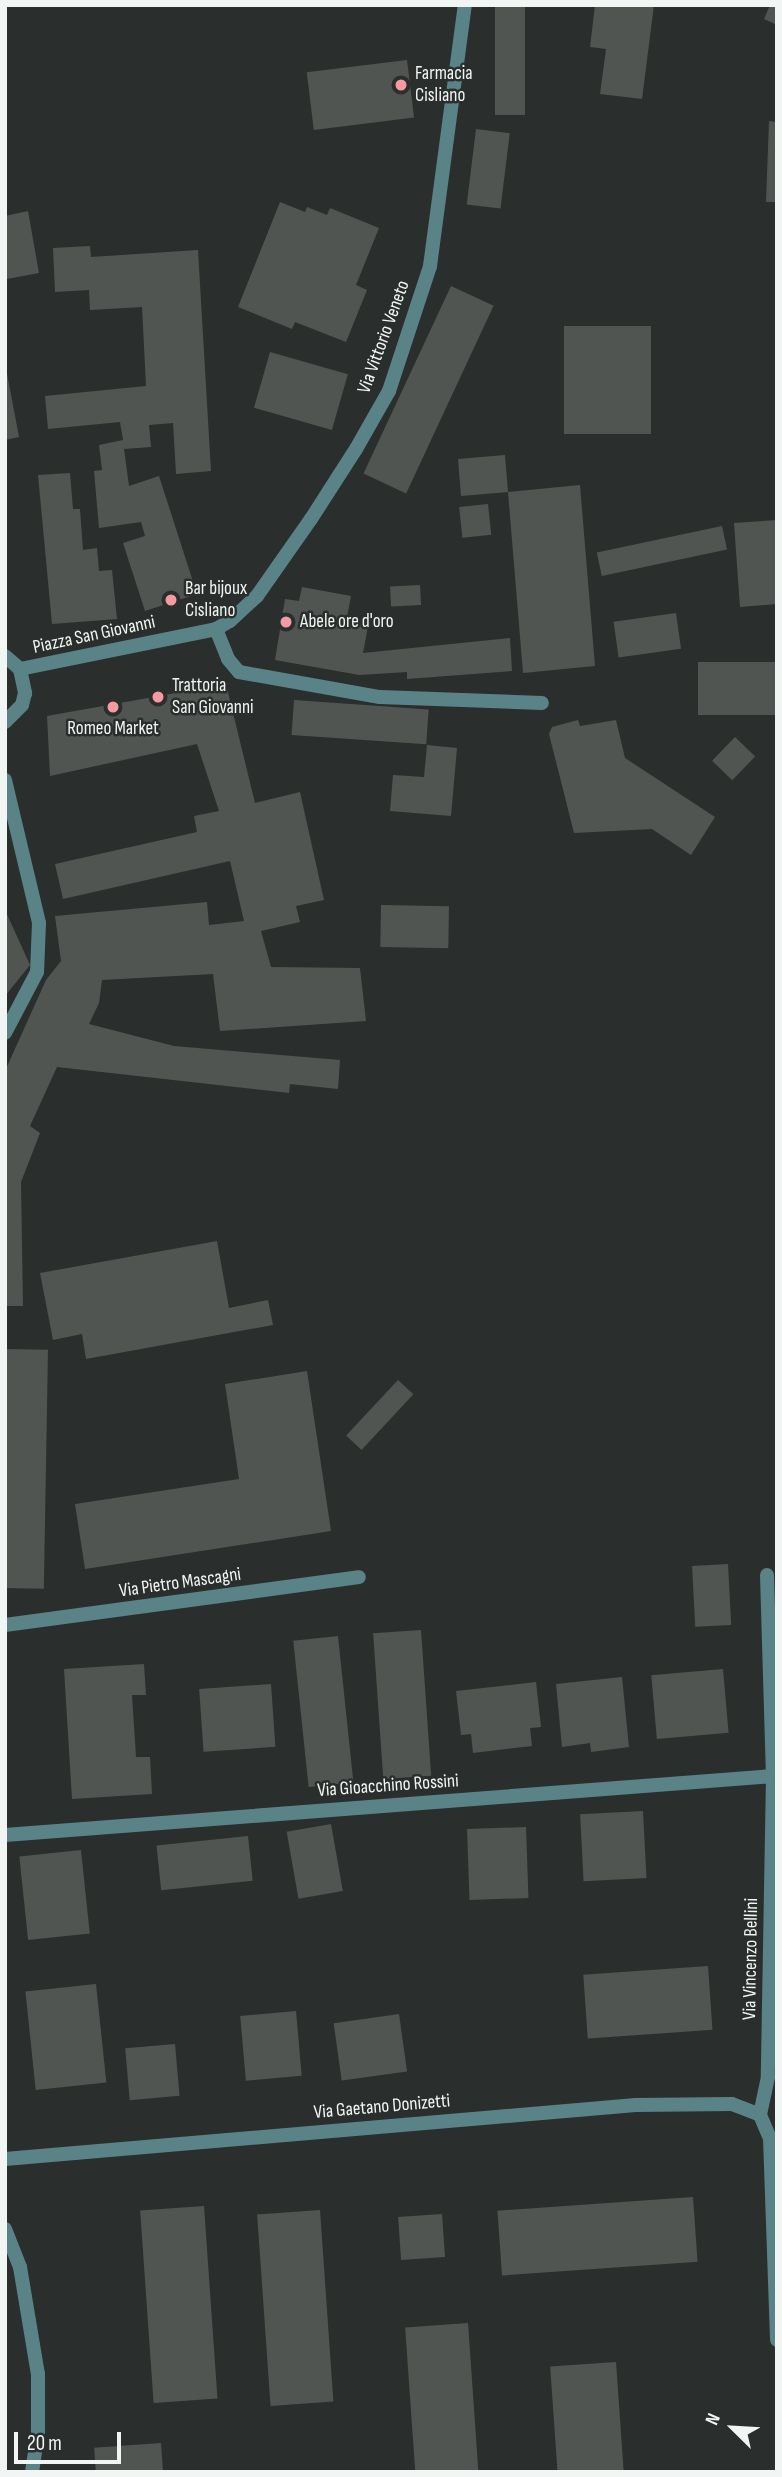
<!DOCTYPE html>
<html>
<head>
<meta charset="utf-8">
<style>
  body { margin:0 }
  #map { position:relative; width:782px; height:2477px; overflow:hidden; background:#2a2f2d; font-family:"Sofia Sans Condensed",sans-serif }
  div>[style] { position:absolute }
  .building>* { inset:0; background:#515551; transform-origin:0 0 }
  .service>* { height:14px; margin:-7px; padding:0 7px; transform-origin:7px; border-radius:7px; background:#5a8387 }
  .minor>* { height:14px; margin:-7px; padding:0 7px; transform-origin:7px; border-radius:7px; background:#5a8387 }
  .tertiary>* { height:14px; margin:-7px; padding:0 7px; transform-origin:7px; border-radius:7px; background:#5a8387 }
  .dots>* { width:19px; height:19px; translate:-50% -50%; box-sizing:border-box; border:4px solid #2a2f2d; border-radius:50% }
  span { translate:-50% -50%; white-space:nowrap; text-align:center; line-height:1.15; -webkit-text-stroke:5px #2a2f2d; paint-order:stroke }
  .poi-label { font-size:19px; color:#f1f5f3 }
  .left { translate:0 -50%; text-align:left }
  .street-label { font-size:19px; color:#f1f5f3 }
  .frame { position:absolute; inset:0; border:7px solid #f1f5f3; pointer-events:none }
  .north { position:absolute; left:698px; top:2393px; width:70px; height:70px; -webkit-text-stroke:5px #2a2f2d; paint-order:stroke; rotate:294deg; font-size:19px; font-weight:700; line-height:28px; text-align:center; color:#f1f5f3 }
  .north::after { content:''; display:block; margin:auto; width:24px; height:32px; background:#f1f5f3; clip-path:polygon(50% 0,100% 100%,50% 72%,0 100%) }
  .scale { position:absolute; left:14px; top:2432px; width:107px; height:32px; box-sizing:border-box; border:4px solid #f1f5f3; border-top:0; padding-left:9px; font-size:21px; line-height:24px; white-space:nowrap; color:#f1f5f3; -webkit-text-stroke:5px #2a2f2d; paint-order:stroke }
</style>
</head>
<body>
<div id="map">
  <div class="building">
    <div style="left:495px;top:5px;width:30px;height:110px"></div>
    <div style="clip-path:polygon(595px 5px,654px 5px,642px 99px,600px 94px,606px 49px,590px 47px)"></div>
    <div style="clip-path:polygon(770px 5px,777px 5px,777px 25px,764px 19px)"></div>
    <div style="left:407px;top:60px;width:58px;height:101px;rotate:83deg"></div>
    <div style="clip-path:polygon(769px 121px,777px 122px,777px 202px,766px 202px)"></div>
    <div style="left:476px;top:129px;width:34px;height:76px;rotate:7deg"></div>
    <div style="clip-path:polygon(280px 202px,305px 212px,307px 207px,327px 215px,330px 208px,379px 228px,356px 285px,367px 290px,346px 342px,295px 322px,292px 329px,238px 307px)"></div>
    <div style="clip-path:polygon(28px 211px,39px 273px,7px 279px,5px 216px)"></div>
    <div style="clip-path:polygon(90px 246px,91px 257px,198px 250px,211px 471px,176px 474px,173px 423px,149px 425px,151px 447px,124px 449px,129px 486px,159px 476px,197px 594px,145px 611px,123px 543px,145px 536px,141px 522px,99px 528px,94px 471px,102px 470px,99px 445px,123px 440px,120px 422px,48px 429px,45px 396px,146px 386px,142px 307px,90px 310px,89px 290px,55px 292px,53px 248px)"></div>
    <div style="left:451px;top:286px;width:47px;height:207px;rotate:25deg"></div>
    <div style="left:651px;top:326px;width:108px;height:87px;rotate:90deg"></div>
    <div style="left:270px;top:352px;width:81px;height:58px;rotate:16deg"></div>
    <div style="clip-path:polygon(5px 363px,19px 437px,5px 440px)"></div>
    <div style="clip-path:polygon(505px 455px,508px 492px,580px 485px,595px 666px,523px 673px,508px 492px,461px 496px,458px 459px)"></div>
    <div style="clip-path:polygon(70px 473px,73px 509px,80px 509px,83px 550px,97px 548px,99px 571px,112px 570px,117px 619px,52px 624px,38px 475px)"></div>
    <div style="left:488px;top:504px;width:31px;height:29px;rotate:84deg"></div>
    <div style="clip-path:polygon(777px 520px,777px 604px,740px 607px,734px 523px)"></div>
    <div style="left:722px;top:526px;width:24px;height:128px;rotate:78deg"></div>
    <div style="left:420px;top:585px;width:20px;height:30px;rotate:87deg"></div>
    <div style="clip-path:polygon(302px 587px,351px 596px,347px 617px,369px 621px,363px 653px,510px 638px,512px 671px,407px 679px,407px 672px,359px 675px,275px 660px,285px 599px,299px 601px)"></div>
    <div style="left:676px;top:613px;width:36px;height:63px;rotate:82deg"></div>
    <div style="left:777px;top:662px;width:53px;height:79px;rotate:90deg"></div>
    <div style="clip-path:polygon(226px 684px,255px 803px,300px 792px,324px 900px,296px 906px,300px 922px,261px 931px,271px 967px,360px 968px,366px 1021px,220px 1031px,213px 974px,102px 980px,99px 1003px,89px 1024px,174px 1046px,340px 1060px,338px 1089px,290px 1084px,289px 1093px,57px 1067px,30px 1126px,40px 1133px,21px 1182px,23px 1306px,5px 1306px,5px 1071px,46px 980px,61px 961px,55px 916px,207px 902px,209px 925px,244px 921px,230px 861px,63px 899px,55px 864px,197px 832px,194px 816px,219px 811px,197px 744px,50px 776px,47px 716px)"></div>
    <div style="left:294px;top:700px;width:135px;height:35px;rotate:4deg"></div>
    <div style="clip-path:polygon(578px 720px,580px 726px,616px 720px,625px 758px,715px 817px,691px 855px,652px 829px,574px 833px,549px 734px,552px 727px)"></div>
    <div style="left:735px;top:737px;width:28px;height:33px;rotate:44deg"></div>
    <div style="clip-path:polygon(427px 745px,457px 748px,451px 816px,390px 811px,393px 775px,424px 777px)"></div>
    <div style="left:381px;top:905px;width:68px;height:42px;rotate:1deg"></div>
    <div style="clip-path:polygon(5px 910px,30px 965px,5px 996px)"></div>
    <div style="clip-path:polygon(217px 1241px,229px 1308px,268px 1300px,273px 1325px,86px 1359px,82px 1334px,53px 1340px,40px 1273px)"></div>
    <div style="left:5px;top:1349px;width:43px;height:239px;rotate:1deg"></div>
    <div style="clip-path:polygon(307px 1371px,331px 1531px,85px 1569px,75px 1504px,239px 1479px,225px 1384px)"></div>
    <div style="left:398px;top:1380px;width:21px;height:76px;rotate:43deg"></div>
    <div style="left:728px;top:1564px;width:61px;height:36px;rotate:87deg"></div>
    <div style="left:421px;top:1630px;width:146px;height:48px;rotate:86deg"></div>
    <div style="left:338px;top:1636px;width:147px;height:45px;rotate:84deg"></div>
    <div style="clip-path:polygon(144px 1664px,146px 1695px,132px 1695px,136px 1757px,150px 1757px,152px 1794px,72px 1799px,64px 1669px)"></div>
    <div style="left:723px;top:1669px;width:64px;height:72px;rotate:85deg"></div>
    <div style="clip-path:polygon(622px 1677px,629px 1747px,591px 1752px,590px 1743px,562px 1747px,556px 1684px)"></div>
    <div style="clip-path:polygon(536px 1682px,541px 1727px,530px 1728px,532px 1746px,473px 1753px,471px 1734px,461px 1735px,456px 1691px)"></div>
    <div style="left:271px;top:1684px;width:63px;height:72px;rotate:86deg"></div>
    <div style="left:643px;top:1811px;width:67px;height:63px;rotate:87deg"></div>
    <div style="left:331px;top:1824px;width:68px;height:45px;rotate:80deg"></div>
    <div style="left:526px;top:1827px;width:71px;height:59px;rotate:88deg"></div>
    <div style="left:248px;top:1836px;width:45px;height:92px;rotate:84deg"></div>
    <div style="left:81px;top:1850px;width:84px;height:62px;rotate:84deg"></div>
    <div style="left:708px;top:1966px;width:64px;height:125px;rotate:86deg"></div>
    <div style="left:96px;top:1984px;width:99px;height:71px;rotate:84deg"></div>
    <div style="left:296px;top:2011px;width:65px;height:56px;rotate:85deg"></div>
    <div style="left:399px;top:2014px;width:58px;height:66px;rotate:82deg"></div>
    <div style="left:175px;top:2044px;width:52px;height:50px;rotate:85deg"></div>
    <div style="left:693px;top:2197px;width:65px;height:196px;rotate:86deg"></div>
    <div style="left:204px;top:2206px;width:193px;height:64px;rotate:86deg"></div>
    <div style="left:320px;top:2210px;width:192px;height:63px;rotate:86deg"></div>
    <div style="left:442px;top:2214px;width:43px;height:44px;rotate:86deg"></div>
    <div style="left:468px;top:2323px;width:149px;height:63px;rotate:86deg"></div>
    <div style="left:616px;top:2362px;width:110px;height:66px;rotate:86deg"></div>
    <div style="left:161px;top:2443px;width:29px;height:67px;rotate:86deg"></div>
  </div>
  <div class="service">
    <div style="left:5px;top:2229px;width:41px;rotate:68.5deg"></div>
    <div style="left:20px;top:2267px;width:109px;rotate:80.5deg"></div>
    <div style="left:38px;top:2374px;width:58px;rotate:90deg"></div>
    <div style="left:38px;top:2432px;width:40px;rotate:98.5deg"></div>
  </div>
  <div class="minor">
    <div style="left:216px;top:629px;width:32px;rotate:68deg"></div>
    <div style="left:228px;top:659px;width:17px;rotate:50deg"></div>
    <div style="left:239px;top:672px;width:143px;rotate:10.1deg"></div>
    <div style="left:380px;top:697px;width:162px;rotate:2.1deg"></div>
    <div style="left:5px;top:780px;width:147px;rotate:76.6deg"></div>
    <div style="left:39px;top:923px;width:49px;rotate:92.3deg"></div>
    <div style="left:37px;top:972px;width:69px;rotate:117.7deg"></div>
    <div style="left:767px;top:1575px;width:201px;rotate:88.3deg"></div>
    <div style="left:773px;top:1776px;width:301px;rotate:91deg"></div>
    <div style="left:768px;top:2077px;width:39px;rotate:102deg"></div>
    <div style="left:760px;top:2115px;width:25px;rotate:67deg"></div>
    <div style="left:770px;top:2138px;width:202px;rotate:88deg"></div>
    <div style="left:5px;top:1625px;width:357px;rotate:-7.7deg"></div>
    <div style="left:5px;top:1835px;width:770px;rotate:-4.39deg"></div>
    <div style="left:5px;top:2159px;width:633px;rotate:-4.89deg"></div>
    <div style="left:636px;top:2105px;width:96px;rotate:-0.6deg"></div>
    <div style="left:732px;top:2104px;width:30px;rotate:21deg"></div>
  </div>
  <div class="tertiary">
    <div style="left:5px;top:656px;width:20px;rotate:41deg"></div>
    <div style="left:20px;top:669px;width:25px;rotate:78deg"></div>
    <div style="left:25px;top:693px;width:12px;rotate:104deg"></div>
    <div style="left:22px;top:705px;width:24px;rotate:135deg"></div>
    <div style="left:20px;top:669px;width:200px;rotate:-11.5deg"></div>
    <div style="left:216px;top:629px;width:16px;rotate:-30deg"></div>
    <div style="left:230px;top:621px;width:37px;rotate:-43deg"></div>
    <div style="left:257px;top:596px;width:94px;rotate:-55deg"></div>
    <div style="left:311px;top:519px;width:83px;rotate:-57.3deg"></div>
    <div style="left:356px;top:449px;width:67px;rotate:-60.4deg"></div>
    <div style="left:389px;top:391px;width:132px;rotate:-71.8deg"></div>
    <div style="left:430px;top:266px;width:263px;rotate:-82.4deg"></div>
  </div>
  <div class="dots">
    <div style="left:401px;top:85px;background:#f49aa0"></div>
    <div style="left:171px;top:600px;background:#f49aa0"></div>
    <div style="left:286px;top:622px;background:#f49aa0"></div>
    <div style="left:158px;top:697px;background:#f49aa0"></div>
    <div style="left:113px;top:707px;background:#f49aa0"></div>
  </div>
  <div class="poi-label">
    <span class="left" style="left:415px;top:85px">Farmacia<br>Cisliano</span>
    <span class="left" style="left:185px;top:600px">Bar bijoux<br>Cisliano</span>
    <span class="left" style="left:300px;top:622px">Abele ore d'oro</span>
    <span class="left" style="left:172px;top:697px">Trattoria<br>San Giovanni</span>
    <span style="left:113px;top:729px">Romeo Market</span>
  </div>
  <div class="street-label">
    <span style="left:384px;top:337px;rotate:-70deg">Via Vittorio Veneto</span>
    <span style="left:94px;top:635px;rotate:-12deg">Piazza San Giovanni</span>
    <span style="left:180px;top:1583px;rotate:-8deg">Via Pietro Mascagni</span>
    <span style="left:388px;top:1786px;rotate:-4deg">Via Gioacchino Rossini</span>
    <span style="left:751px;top:1959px;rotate:-89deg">Via Vincenzo Bellini</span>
    <span style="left:382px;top:2107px;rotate:-5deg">Via Gaetano Donizetti</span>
  </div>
  <div class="frame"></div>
  <div class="north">N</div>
  <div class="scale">20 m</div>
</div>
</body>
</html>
